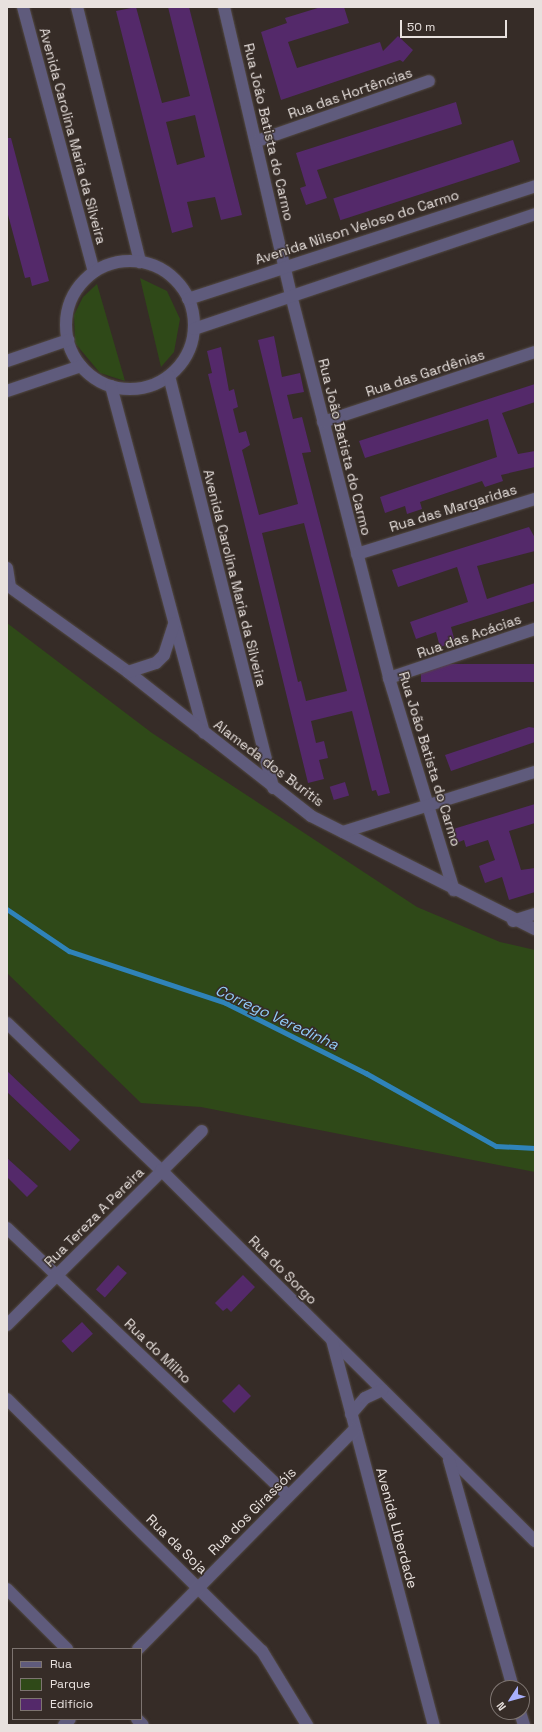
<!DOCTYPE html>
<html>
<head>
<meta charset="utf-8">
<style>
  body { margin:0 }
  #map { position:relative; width:542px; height:1732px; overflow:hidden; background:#362c27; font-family:"Space Grotesk",sans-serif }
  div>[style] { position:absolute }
  .green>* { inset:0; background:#2f4918 }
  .stream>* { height:4.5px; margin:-2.25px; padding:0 2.25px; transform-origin:2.25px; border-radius:2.25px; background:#2f83b9 }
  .building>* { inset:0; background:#54296a; transform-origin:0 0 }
  .roads { filter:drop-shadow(0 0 1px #524944) drop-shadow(0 0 1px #524944) }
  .street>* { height:12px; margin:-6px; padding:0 6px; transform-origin:6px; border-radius:6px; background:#5f5b7c }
  .street>.ring { margin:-6px; padding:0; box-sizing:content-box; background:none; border:12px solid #5f5b7c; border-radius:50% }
  span { translate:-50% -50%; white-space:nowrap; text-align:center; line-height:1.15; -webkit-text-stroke:3px #362c27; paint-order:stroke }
  .street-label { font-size:14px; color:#e8e1de }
  .water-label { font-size:15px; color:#92ccf8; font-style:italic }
  .frame { position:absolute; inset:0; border:8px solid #e8e1de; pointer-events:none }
  .legend { position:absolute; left:12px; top:1648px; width:130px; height:72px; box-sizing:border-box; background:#362c27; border:1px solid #7d7470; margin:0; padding:5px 7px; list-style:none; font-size:12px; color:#e8e1de }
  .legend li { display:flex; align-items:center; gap:8px; height:20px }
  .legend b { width:20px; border:1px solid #7d7470 }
  .north { position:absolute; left:490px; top:1680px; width:40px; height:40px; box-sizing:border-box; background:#362c27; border:1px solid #7d7470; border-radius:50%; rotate:234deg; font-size:11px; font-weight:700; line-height:16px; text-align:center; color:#e8e1de }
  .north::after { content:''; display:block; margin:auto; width:14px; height:18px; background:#a8b0fc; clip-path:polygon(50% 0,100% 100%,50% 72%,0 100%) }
  .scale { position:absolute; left:400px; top:20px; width:107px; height:18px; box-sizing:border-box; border:2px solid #e8e1de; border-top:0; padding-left:5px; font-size:12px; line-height:14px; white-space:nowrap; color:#e8e1de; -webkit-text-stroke:3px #362c27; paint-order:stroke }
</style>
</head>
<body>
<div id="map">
  <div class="green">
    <div style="clip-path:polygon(140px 278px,167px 291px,180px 319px,174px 352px,161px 367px)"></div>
    <div style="clip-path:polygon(97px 284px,125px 381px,100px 373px,75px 343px,74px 315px,83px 297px)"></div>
    <div style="clip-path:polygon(7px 623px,152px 733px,417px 907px,500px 942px,535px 950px,535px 1172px,201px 1107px,141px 1103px,7px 973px)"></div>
  </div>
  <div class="stream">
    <div style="left:7px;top:909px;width:75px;rotate:34.1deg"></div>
    <div style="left:69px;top:951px;width:165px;rotate:18.3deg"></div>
    <div style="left:226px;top:1003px;width:157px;rotate:26.6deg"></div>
    <div style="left:366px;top:1073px;width:149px;rotate:29.3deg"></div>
    <div style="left:496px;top:1146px;width:39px;rotate:3deg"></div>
  </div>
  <div class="building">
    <div style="clip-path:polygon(evenodd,136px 7px,162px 103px,190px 96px,168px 7px,189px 7px,242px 215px,221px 220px,215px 197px,187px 202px,193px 227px,172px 233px,116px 11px,136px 7px,195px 115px,205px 157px,177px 165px,166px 122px,195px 115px)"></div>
    <div style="clip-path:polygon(321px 7px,344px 7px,349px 23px,288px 42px,297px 68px,380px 42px,383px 51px,398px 36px,413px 50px,403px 62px,400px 60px,281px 100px,261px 32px,287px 23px,285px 18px)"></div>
    <div style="clip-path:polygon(456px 102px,462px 124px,317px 170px,327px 198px,306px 205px,300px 188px,306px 186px,296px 153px)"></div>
    <div style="clip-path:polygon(7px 138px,11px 138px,49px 281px,32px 286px,30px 277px,25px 278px,7px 211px)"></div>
    <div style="left:513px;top:140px;width:23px;height:189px;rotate:72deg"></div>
    <div style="clip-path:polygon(evenodd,274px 336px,282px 377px,300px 373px,304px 392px,287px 395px,293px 419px,302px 417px,311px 452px,302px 453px,390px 793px,378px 796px,376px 790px,372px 791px,352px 711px,311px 721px,316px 743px,324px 741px,328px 758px,319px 760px,324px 779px,308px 783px,208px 374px,212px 373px,207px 351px,221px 347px,229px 391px,234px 389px,238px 407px,233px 409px,239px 433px,246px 431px,250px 445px,242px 450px,259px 515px,298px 504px,258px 340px,274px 336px,304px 523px,347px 691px,306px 701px,301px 681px,298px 682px,262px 533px,304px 523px)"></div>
    <div style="clip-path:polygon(535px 384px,535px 402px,502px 413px,518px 454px,535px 451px,535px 467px,501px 475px,503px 481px,485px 487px,482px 481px,420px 502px,422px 509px,407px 514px,405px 506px,385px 513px,380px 497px,497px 457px,488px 419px,365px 458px,359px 441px)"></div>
    <div style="clip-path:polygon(529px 527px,535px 538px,535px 551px,477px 566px,487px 599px,535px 583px,535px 601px,451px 627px,455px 642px,440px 647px,436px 632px,416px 639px,410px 622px,468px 602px,457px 567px,398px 587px,392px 570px)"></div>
    <div style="left:535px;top:664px;width:18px;height:114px;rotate:90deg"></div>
    <div style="clip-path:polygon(529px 727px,535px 728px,535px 742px,451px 771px,445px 755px)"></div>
    <div style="left:345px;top:782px;width:14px;height:16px;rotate:73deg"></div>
    <div style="clip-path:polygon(535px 804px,535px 823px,509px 831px,521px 870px,535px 868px,535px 892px,509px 900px,502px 877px,485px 883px,479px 866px,495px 860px,488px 840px,466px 847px,464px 840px,454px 844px,450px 830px)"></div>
    <div style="clip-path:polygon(7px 1071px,80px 1140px,70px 1151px,7px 1092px)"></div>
    <div style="clip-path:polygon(7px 1158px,38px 1186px,27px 1197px,7px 1177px)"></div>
    <div style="left:118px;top:1265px;width:12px;height:33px;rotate:42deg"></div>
    <div style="clip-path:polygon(243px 1275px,255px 1287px,231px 1312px,227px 1308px,223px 1311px,215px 1303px)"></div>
    <div style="left:82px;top:1322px;width:16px;height:28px;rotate:47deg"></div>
    <div style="left:239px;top:1384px;width:17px;height:24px;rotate:45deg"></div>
  </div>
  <div class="roads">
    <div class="street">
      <div style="left:23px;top:7px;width:274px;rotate:75deg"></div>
      <div style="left:77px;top:7px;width:263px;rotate:76.1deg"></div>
      <div style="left:224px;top:7px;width:296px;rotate:76.9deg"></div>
      <div style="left:291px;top:295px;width:395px;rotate:75.6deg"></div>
      <div style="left:389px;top:678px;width:222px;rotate:73deg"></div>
      <div style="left:257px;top:141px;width:182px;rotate:-19.2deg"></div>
      <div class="ring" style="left:66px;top:261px;width:116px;height:116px"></div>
      <div style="left:188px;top:299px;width:365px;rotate:-18deg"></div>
      <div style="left:194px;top:329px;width:360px;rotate:-18.6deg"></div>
      <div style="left:7px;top:361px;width:65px;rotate:-19deg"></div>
      <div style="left:169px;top:376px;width:425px;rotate:75.8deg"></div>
      <div style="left:111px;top:386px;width:359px;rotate:75deg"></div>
      <div style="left:7px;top:391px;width:78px;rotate:-18.7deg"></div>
      <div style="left:323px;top:422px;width:223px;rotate:-18.3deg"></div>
      <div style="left:357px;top:554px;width:186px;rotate:-17.2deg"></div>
      <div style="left:7px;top:568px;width:18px;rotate:81deg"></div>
      <div style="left:7px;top:585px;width:149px;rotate:35.7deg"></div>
      <div style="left:128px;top:672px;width:233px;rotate:38.2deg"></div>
      <div style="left:311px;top:816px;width:251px;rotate:26.8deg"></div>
      <div style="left:128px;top:672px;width:29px;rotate:-18deg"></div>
      <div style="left:156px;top:663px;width:11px;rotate:-45deg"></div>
      <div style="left:164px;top:655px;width:33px;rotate:-72deg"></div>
      <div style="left:389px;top:678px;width:154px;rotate:-18.6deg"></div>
      <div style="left:343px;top:832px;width:201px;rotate:-17.4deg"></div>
      <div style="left:513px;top:921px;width:23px;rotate:-18deg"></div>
      <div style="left:7px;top:1023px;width:213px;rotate:43.7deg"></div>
      <div style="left:161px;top:1170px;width:527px;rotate:44.77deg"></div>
      <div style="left:7px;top:1228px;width:388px;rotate:43.6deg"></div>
      <div style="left:7px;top:1325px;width:275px;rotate:-44.9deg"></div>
      <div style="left:332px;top:1340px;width:398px;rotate:75.2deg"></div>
      <div style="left:7px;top:1399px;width:359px;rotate:44.7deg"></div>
      <div style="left:262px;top:1651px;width:87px;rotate:58.7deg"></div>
      <div style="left:351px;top:1414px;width:21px;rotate:-49deg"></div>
      <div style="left:365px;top:1398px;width:19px;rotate:-25deg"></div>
      <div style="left:449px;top:1460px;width:237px;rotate:74.3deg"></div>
      <div style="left:7px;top:1589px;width:85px;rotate:45deg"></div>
      <div style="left:138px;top:1649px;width:309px;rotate:-45.4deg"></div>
      <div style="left:520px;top:1712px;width:14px;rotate:73deg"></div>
      <div style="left:137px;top:1719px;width:8px;rotate:45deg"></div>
      <div style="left:64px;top:1725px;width:8px;rotate:-45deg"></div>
    </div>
  </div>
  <div class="street-label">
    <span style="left:350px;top:93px;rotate:-19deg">Rua das Hortências</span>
    <span style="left:269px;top:132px;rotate:77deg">Rua João Batista do Carmo</span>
    <span style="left:73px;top:136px;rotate:75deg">Avenida Carolina Maria da Silveira</span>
    <span style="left:357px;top:227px;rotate:-18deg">Avenida Nilson Veloso do Carmo</span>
    <span style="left:425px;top:373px;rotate:-18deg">Rua das Gardênias</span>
    <span style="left:345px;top:447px;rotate:76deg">Rua João Batista do Carmo</span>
    <span style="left:453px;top:508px;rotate:-17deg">Rua das Margaridas</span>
    <span style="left:235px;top:578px;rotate:76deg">Avenida Carolina Maria da Silveira</span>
    <span style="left:469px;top:636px;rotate:-19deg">Rua das Acácias</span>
    <span style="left:430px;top:759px;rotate:73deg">Rua João Batista do Carmo</span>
    <span style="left:269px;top:763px;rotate:37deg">Alameda dos Buritis</span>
    <span style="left:94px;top:1217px;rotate:-45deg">Rua Tereza A Pereira</span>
    <span style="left:283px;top:1270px;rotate:45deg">Rua do Sorgo</span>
    <span style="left:158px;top:1351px;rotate:44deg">Rua do Milho</span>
    <span style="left:252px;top:1511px;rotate:-45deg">Rua dos Girassóis</span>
    <span style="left:397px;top:1528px;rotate:75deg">Avenida Liberdade</span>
    <span style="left:177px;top:1544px;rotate:44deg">Rua da Soja</span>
  </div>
  <div class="water-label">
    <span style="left:277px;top:1017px;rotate:25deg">Corrego Veredinha</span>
  </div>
  <div class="frame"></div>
  <ul class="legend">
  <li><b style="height:5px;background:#5f5b7c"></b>Rua</li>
  <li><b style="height:11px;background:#2f4918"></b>Parque</li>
  <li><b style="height:11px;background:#54296a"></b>Edifício</li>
  </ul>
  <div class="north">N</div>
  <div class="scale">50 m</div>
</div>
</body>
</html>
